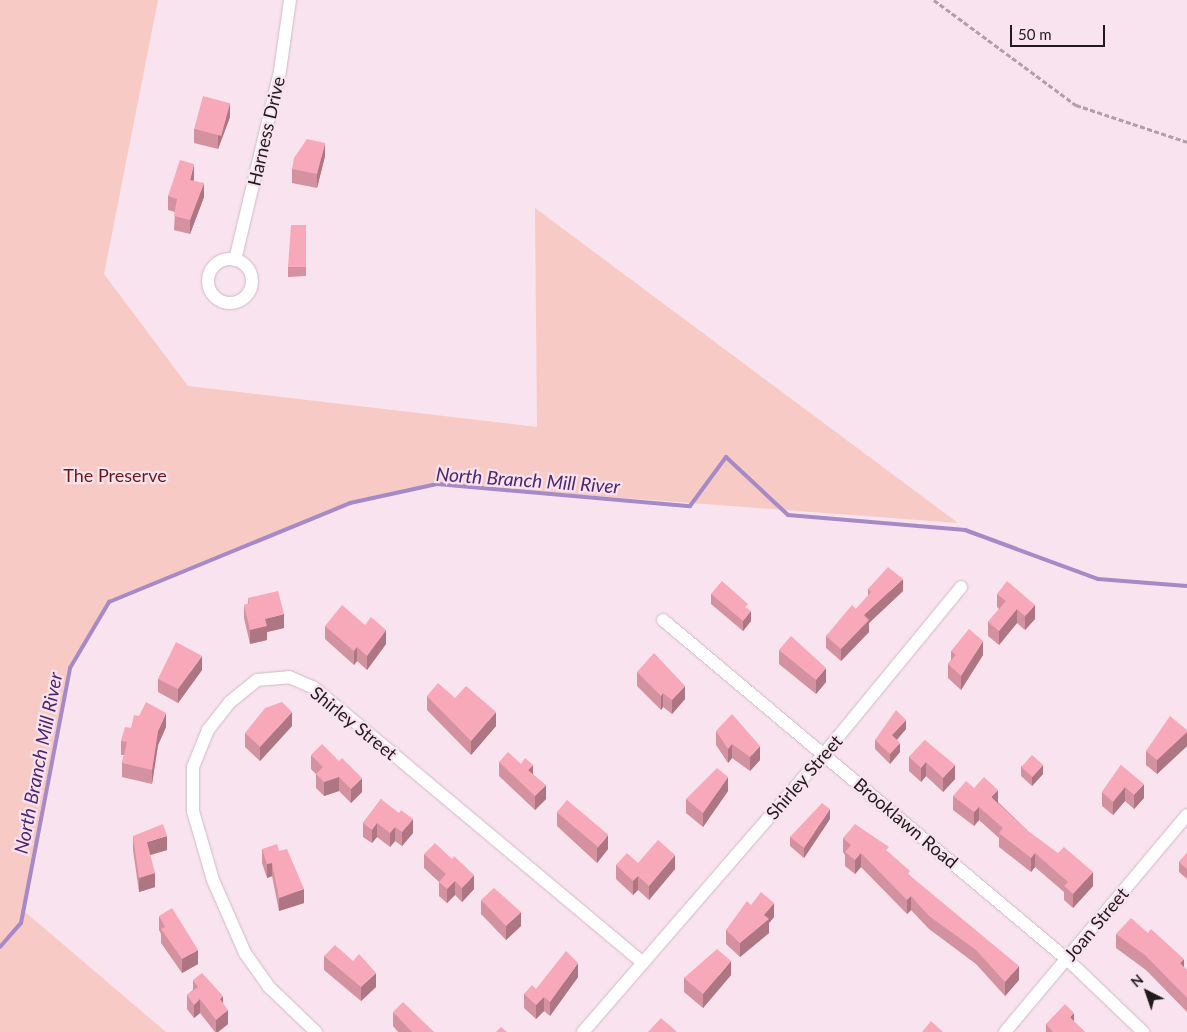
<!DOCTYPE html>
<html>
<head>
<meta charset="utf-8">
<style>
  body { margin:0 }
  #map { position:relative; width:1187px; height:1032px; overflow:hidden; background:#f9e3ee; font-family:Lato,sans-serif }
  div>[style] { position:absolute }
  .green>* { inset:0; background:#f7cac5 }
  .stream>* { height:4px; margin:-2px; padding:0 2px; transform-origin:2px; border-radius:2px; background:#a68ac7 }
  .path>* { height:2.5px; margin-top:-1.25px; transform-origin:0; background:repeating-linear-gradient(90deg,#b1a0a9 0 5px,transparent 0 7.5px) }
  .roads { filter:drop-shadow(0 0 1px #cfbbc5) drop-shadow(0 0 1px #cfbbc5) }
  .street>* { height:12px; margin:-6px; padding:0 6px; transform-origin:6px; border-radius:6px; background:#fff }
  .street>.ring { margin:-6px; padding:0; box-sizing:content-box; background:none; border:12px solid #fff; border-radius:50% }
  .wall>* { inset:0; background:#d4919f }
  .shaded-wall>* { inset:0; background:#ad7682 }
  .building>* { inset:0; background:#f7a9b9; transform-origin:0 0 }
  span { translate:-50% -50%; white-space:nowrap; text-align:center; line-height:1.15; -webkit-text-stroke:4.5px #f9e3ee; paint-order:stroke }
  .street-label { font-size:18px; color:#211a1d }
  .park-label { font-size:18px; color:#6f1516 }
  .water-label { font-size:19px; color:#4d266f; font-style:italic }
  .north { position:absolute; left:1122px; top:967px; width:50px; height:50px; -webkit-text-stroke:4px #f9e3ee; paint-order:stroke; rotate:319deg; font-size:14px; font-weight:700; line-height:20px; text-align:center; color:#211a1d }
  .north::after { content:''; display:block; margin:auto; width:18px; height:22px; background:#211a1d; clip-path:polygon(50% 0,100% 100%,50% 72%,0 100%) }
  .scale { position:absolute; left:1010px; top:25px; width:95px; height:22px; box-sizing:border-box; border:2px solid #211a1d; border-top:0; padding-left:6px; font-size:15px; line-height:18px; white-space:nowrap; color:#211a1d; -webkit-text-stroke:4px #f9e3ee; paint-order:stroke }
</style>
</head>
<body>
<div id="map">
  <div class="green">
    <div style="clip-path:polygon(0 0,158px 0,104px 274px,188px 386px,537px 427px,535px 208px,958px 523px,437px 484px,350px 503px,109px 602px,70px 669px,24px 911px,166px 1032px,0 1032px)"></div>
  </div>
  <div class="stream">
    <div style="left:0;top:947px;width:32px;rotate:-49deg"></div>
    <div style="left:21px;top:923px;width:260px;rotate:-79.1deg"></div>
    <div style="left:70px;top:668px;width:77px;rotate:-59.4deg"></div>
    <div style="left:109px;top:602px;width:261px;rotate:-22.3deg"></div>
    <div style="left:350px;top:503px;width:89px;rotate:-12.3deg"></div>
    <div style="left:437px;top:484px;width:254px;rotate:5deg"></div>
    <div style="left:690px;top:506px;width:61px;rotate:-53.7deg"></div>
    <div style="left:726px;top:457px;width:85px;rotate:43.1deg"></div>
    <div style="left:788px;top:515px;width:178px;rotate:4.8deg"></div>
    <div style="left:965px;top:530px;width:142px;rotate:20.2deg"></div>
    <div style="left:1098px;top:579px;width:89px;rotate:4.5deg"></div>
  </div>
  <div class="path">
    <div style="left:934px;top:0;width:177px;rotate:36.5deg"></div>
    <div style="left:1076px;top:105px;width:117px;rotate:18.4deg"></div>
  </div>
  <div class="roads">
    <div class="street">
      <div class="ring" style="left:208px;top:259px;width:32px;height:32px"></div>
      <div style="left:235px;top:260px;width:194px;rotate:-76.6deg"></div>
      <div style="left:280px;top:71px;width:72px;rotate:-82deg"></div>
      <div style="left:663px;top:620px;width:530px;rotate:40.03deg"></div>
      <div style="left:1069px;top:961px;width:103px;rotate:43.8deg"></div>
      <div style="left:316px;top:1032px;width:65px;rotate:-136.2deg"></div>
      <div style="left:269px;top:987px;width:42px;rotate:-125.2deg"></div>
      <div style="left:245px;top:953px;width:80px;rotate:-113.7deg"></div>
      <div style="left:213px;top:880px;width:72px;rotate:-106.2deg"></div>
      <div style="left:193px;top:811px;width:44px;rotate:-90deg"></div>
      <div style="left:193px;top:767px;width:40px;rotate:-68deg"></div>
      <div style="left:208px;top:730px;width:36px;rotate:-52deg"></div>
      <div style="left:230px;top:702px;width:35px;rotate:-39deg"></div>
      <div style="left:257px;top:680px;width:32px;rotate:-5deg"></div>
      <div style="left:289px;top:677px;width:26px;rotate:23deg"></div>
      <div style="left:313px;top:687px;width:430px;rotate:39.9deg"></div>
      <div style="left:583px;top:1032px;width:368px;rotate:-49.1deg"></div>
      <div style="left:824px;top:754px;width:216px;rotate:-50.6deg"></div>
      <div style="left:1005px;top:1032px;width:283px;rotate:-50deg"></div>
    </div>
  </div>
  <div class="wall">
    <div style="clip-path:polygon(230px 117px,218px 149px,194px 143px,194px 129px)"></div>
    <div style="clip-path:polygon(325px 156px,317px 188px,292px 183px,292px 169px)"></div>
    <div style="clip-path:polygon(194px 178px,194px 181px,204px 197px,190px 234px,174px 230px,175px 212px,168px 210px,168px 196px)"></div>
    <div style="clip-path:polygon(306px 225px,306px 276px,288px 277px,288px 267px)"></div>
    <div style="clip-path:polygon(868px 589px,903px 591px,869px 623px,869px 632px,841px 661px,826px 648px,826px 636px,856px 609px,868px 596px)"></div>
    <div style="clip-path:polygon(711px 594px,748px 609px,751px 621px,743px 631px,711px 604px)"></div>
    <div style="clip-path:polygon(997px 594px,1035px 619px,1025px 630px,1017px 623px,999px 645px,988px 636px,988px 622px,999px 609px,997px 607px)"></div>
    <div style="clip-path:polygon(248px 598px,284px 628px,267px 632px,267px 640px,250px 644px,244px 618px,244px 605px,248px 604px)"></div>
    <div style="clip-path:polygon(325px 626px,386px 644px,367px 670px,357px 661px,354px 665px,325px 639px)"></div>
    <div style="clip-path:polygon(779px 650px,826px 682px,816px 694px,779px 664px)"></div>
    <div style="clip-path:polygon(951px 651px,983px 655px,961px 690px,948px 678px,948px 664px,951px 660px)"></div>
    <div style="clip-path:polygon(202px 670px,178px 703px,158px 692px,158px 679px)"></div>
    <div style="clip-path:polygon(637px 672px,685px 699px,672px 714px,663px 707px,661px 710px,637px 686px)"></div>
    <div style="clip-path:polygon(427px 696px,455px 698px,496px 726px,471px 755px,427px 710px)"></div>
    <div style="clip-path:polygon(292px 726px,260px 761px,245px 747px,245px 733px)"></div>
    <div style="clip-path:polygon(166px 727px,158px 745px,152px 784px,122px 777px,122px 763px,124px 755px,121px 755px,121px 741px)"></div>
    <div style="clip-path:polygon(906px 729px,897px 740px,900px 752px,890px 764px,875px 749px,875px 740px)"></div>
    <div style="clip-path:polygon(1187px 730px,1187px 746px,1157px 774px,1146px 765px,1146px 751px)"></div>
    <div style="clip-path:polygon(716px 731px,760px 760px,750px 771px,732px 758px,728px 763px,716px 745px)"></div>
    <div style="clip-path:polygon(925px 740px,955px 779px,943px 792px,926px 776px,921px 782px,909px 771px,909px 757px)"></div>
    <div style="clip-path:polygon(311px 755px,362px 792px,351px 803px,339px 791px,324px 796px,316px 788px,316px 774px,311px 769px)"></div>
    <div style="clip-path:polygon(499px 762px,521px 764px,533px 774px,546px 799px,535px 810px,499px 776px)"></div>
    <div style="clip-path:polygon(1121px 765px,1144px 798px,1134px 809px,1125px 801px,1113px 815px,1102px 806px,1102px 792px)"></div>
    <div style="clip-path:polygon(1021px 766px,1043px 774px,1032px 786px,1021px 776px)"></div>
    <div style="clip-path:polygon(974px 788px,998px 802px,1028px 831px,1093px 886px,1073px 908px,1064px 900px,1064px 892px,1035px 867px,1031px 872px,999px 847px,999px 838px,979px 820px,974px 826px,953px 810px,953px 796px)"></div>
    <div style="clip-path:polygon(728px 791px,703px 827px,686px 813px,686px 799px)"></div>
    <div style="clip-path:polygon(381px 799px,413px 833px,402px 846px,395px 841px,390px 847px,377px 837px,372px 843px,363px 837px,363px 823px)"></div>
    <div style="clip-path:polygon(557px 812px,608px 849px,597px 863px,557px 826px)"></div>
    <div style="clip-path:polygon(830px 819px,804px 858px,790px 846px,790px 837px)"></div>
    <div style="clip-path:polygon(133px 836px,167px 850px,150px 855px,155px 887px,139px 892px,133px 850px)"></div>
    <div style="clip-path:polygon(843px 838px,889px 853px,910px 876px,1019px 980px,1005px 996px,976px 964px,929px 929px,911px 910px,907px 914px,861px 867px,855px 874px,845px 866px,845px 855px,843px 852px)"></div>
    <div style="clip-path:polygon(262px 849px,279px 851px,304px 903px,279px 911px,272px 876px,267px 878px,262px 863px)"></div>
    <div style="clip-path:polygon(1187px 853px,1187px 879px,1179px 872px,1179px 862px)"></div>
    <div style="clip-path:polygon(424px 854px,474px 889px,462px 902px,455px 895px,447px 903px,439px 896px,439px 882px,424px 868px)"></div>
    <div style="clip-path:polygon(638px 863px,675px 869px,649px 900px,638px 890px,633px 895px,616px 879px,616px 865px)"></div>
    <div style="clip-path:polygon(481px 900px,521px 926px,506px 940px,481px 914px)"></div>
    <div style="clip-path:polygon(751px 905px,774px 917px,769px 923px,769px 933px,740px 957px,726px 944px,726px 930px)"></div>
    <div style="clip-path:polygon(159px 916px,198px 964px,182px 973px,161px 943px,161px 934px,159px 930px)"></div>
    <div style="clip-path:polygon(1116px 934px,1184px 967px,1187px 970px,1187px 1012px,1146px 970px,1116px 948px)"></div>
    <div style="clip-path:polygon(324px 956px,376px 987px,361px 1001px,324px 970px)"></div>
    <div style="clip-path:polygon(731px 975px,703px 1008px,684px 992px,684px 978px)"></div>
    <div style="clip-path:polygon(578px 977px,550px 1016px,544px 1011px,536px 1019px,524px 1008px,524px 994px,536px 989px)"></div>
    <div style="clip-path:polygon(193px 980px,223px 1004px,228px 1024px,218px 1032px,215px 1032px,200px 1013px,194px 1018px,187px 1009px,187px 995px,193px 990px)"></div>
    <div style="clip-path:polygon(393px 1012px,434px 1032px,398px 1032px,393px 1026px)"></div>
    <div style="clip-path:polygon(1074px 1022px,1085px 1032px,1046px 1032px,1046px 1024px)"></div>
  </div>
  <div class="shaded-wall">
    <div style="clip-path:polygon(230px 103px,230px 117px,218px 149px,218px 135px)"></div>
    <div style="clip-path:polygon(325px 143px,325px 156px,317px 188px,317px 174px)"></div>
    <div style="clip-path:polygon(194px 164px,194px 178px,190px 194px,190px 180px)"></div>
    <div style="clip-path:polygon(204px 183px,204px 197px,190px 234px,190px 220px)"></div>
    <div style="clip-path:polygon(903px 579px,903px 591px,869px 623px,869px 632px,841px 661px,841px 649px,864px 615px)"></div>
    <div style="clip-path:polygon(1035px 605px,1035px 619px,1025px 630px,1025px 616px)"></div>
    <div style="clip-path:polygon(1017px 609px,1017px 623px,999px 645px,999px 631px)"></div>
    <div style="clip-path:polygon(751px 611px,751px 621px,743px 631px,743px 621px)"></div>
    <div style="clip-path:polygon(284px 614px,284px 628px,267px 632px,267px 640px,250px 644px,250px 630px,265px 619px)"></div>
    <div style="clip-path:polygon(386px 630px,386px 644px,367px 670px,367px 656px)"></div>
    <div style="clip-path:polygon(983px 641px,983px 655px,961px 690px,961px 676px)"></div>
    <div style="clip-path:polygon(357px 647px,357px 661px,354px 665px,354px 651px)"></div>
    <div style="clip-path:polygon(202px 656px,202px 670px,178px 703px,178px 689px)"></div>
    <div style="clip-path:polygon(826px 668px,826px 682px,816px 694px,816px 680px)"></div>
    <div style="clip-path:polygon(685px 686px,685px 699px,672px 714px,672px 700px)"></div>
    <div style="clip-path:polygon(663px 693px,663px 707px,661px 710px,661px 696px)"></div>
    <div style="clip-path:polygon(292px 712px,292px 726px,260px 761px,260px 747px)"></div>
    <div style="clip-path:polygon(496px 712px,496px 726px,471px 755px,471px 741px)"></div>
    <div style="clip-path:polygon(166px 713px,166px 727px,158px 745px,152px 784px,152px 770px,158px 731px)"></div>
    <div style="clip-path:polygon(906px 720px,906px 729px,892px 745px,892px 735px)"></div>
    <div style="clip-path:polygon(1187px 732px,1187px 746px,1157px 774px,1157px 760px)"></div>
    <div style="clip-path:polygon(900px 743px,900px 752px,890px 764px,890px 754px)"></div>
    <div style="clip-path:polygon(732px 744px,732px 758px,728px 763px,728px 749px)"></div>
    <div style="clip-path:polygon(760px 746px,760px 760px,750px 771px,750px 757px)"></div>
    <div style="clip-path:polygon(926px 762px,926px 776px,921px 782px,921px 768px)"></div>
    <div style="clip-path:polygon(533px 765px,533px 779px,528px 770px)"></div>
    <div style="clip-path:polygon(955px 765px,955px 779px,943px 792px,943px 778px)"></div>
    <div style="clip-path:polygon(1043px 765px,1043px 774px,1032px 786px,1032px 777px)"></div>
    <div style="clip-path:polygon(339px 777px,339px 791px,324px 796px,324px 782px)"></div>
    <div style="clip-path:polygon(728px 777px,728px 791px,703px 827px,703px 813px)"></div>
    <div style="clip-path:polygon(362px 778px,362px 792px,351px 803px,351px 789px)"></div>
    <div style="clip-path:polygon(1144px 784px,1144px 798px,1134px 809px,1134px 795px)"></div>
    <div style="clip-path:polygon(546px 785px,546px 799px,535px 810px,535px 796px)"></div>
    <div style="clip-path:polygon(1125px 787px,1125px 801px,1113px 815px,1113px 802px)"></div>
    <div style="clip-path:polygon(998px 790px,998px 804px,991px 797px)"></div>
    <div style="clip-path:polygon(979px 807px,979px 820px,974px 826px,974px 812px)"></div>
    <div style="clip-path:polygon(830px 809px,830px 819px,804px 858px,804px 848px)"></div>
    <div style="clip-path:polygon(413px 819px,413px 833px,402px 846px,402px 832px)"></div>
    <div style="clip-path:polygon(377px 823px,377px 837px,372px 843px,372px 830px)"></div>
    <div style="clip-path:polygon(395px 827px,395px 841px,390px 847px,390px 833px)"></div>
    <div style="clip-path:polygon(608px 835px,608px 849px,597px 863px,597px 849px)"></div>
    <div style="clip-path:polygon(167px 836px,167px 850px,147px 856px,147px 842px)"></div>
    <div style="clip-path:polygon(861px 853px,861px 867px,855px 874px,855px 860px)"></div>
    <div style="clip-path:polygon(1035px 853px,1035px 867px,1031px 872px,1031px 858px)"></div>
    <div style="clip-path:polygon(675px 855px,675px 869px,649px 900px,649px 886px)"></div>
    <div style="clip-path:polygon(272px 863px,272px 876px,267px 878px,267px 864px)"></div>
    <div style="clip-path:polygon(1093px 872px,1093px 886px,1073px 908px,1073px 894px)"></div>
    <div style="clip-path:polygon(155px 873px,155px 887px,139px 892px,139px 878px)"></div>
    <div style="clip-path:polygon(474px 875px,474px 889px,462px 902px,462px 888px)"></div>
    <div style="clip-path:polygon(638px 876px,638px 890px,633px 895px,633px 881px)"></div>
    <div style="clip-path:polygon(455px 881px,455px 895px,447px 903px,447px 889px)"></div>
    <div style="clip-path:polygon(304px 889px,304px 903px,279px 911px,279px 898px)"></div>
    <div style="clip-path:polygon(911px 896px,911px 910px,907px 914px,907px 900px)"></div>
    <div style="clip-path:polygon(774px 903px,774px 917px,769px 923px,769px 933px,740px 957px,740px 943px)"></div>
    <div style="clip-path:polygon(521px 912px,521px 926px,506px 940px,506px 926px)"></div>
    <div style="clip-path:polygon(198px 950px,198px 964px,182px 973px,182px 959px)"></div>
    <div style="clip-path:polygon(1184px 959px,1184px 973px,1180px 963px)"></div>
    <div style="clip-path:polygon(731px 961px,731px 975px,703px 1008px,703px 994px)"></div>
    <div style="clip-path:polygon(578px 963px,578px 977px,550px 1016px,550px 1002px)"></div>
    <div style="clip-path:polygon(1019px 966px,1019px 980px,1005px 996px,1005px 982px)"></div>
    <div style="clip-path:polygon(376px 973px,376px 987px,361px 1001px,361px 987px)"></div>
    <div style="clip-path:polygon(223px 996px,223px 1010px,220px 999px)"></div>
    <div style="clip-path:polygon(544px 997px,544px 1011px,536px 1019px,536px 1005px)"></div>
    <div style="clip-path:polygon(200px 999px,200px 1013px,194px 1018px,194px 1005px)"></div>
    <div style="clip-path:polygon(228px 1010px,228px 1024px,218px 1032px,216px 1032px,216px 1020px)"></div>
    <div style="clip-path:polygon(1074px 1013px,1074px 1027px,1070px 1017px)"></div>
  </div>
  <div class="building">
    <div style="left:203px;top:96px;width:28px;height:34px;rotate:15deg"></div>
    <div style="clip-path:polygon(307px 139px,325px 143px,317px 174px,292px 169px,294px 158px)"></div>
    <div style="clip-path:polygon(180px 160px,194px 164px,190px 180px,204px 183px,190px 220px,174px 216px,177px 199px,168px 196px)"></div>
    <div style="clip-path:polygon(291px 225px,306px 225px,306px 267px,288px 267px)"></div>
    <div style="clip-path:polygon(888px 567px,903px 579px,864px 615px,869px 620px,841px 649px,826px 636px,852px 605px,856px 609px,871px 592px,868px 589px)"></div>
    <div style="clip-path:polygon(722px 581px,748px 604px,745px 607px,751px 611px,743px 621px,711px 594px)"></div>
    <div style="clip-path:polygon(1007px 581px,1035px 605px,1025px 616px,1017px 609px,999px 631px,988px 622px,1006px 601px,997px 594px)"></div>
    <div style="clip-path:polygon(278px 591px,284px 614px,265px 619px,267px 626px,250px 630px,244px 605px,249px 603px,248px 598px)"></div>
    <div style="clip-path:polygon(342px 605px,365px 625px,371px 617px,386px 630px,367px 656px,357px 647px,354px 651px,325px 626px)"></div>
    <div style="clip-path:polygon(969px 629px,983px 641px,961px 676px,948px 664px,956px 655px,951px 651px)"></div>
    <div style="clip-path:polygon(791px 636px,826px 668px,816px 680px,779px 650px)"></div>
    <div style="clip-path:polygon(176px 642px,202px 656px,178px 689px,158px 679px)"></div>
    <div style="clip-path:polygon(654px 653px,685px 686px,672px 700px,663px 693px,661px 696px,637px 672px)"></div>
    <div style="clip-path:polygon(438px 683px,455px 698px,466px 686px,496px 712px,471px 741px,427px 696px)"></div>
    <div style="clip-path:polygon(146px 702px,166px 713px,158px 731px,152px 770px,122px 763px,127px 742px,121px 741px,125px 727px,131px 728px,134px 715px,139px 716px)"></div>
    <div style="clip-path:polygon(282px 702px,292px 712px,260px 747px,245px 733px,265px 708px)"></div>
    <div style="clip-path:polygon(896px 710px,906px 720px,892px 735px,900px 743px,890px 754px,875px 740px)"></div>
    <div style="clip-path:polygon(732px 714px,760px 746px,750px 757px,732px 744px,728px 749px,716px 731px)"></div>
    <div style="clip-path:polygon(1170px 716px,1187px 730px,1187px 732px,1157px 760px,1146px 751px)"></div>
    <div style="clip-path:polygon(925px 740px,955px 765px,943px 778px,926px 762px,921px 768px,909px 757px)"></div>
    <div style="clip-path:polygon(322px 744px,339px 761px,342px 758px,362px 778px,351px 789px,339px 777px,324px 782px,316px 774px,323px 767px,311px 755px)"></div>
    <div style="clip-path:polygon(508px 752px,521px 764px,525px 758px,533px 765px,528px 770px,546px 785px,535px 796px,499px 762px)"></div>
    <div style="left:1032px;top:755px;width:15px;height:16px;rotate:42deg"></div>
    <div style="clip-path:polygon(1121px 765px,1144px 784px,1134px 795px,1125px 787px,1113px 802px,1102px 792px)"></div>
    <div style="clip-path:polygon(717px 768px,728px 777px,703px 813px,686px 799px)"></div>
    <div style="clip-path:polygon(984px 777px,998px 790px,991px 797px,1028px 831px,1058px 853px,1064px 847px,1093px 872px,1073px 894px,1064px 886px,1068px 882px,1035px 853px,1031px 858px,999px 833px,1003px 828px,979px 807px,974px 812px,953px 796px,966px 781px,974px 788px)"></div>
    <div style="clip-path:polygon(381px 799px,399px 813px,401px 810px,413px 819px,402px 832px,395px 827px,390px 833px,377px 823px,372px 830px,363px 823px)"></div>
    <div style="left:567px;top:800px;width:54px;height:16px;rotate:40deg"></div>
    <div style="clip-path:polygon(822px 803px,830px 809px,804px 848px,790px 837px)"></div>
    <div style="clip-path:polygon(163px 824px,167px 836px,147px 842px,155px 873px,139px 878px,133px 836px)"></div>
    <div style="clip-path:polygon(855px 824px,889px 847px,886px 850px,910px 871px,908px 874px,1019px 966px,1005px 982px,976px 950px,929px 916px,911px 896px,907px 900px,861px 853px,855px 860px,845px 852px,851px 845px,843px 838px)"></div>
    <div style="clip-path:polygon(658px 840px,675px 855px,649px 886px,638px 876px,633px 881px,616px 865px,627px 853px,638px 863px)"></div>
    <div style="clip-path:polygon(435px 843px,452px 859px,454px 856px,474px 875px,462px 888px,455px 881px,447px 889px,439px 882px,446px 874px,424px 854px)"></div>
    <div style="clip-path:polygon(277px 844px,279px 851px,287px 849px,304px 889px,279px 898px,272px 863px,267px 864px,262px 849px)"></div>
    <div style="clip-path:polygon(1187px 853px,1187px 869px,1179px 862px)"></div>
    <div style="clip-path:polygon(494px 888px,521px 912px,506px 926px,481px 900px)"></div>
    <div style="clip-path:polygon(761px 892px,774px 903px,764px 915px,769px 919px,740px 943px,726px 930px,747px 901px,751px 905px)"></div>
    <div style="clip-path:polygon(172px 908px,198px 950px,182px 959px,161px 929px,165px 927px,159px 916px)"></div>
    <div style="clip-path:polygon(1131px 918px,1148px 933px,1151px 929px,1184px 959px,1180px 963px,1187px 970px,1187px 998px,1146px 956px,1116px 934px)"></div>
    <div style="clip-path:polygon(335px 945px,353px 961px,359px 954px,376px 973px,361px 987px,324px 956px)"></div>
    <div style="clip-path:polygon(717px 949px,731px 961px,703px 994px,684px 978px)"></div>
    <div style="clip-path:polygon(566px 951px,578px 963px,550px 1002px,544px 997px,536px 1005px,524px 994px,532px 985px,536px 989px)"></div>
    <div style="clip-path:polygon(202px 973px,223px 996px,220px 999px,228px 1010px,216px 1020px,200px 999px,194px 1005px,187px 995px,198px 987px,193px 980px)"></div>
    <div style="clip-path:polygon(403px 1002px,434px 1032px,412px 1032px,393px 1012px)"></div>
    <div style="clip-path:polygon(1065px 1004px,1074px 1013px,1070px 1017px,1085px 1032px,1053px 1032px,1046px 1024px)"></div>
    <div style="clip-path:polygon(661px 1018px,676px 1031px,676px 1032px,648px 1032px)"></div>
    <div style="clip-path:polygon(931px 1021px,942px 1031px,942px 1032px,922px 1032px)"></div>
    <div style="clip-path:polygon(501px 1027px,507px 1032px,496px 1032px)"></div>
  </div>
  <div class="street-label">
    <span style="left:266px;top:131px;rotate:-77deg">Harness Drive</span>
    <span style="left:354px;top:723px;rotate:39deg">Shirley Street</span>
    <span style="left:804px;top:777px;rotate:-49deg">Shirley Street</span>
    <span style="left:906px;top:823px;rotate:40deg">Brooklawn Road</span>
    <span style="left:1096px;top:924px;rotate:-50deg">Joan Street</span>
  </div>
  <div class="park-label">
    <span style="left:115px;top:475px">The Preserve</span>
  </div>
  <div class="water-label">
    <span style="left:528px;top:480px;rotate:4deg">North Branch Mill River</span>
    <span style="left:38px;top:763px;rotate:-79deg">North Branch Mill River</span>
  </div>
  <div class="north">N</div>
  <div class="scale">50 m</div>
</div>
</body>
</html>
